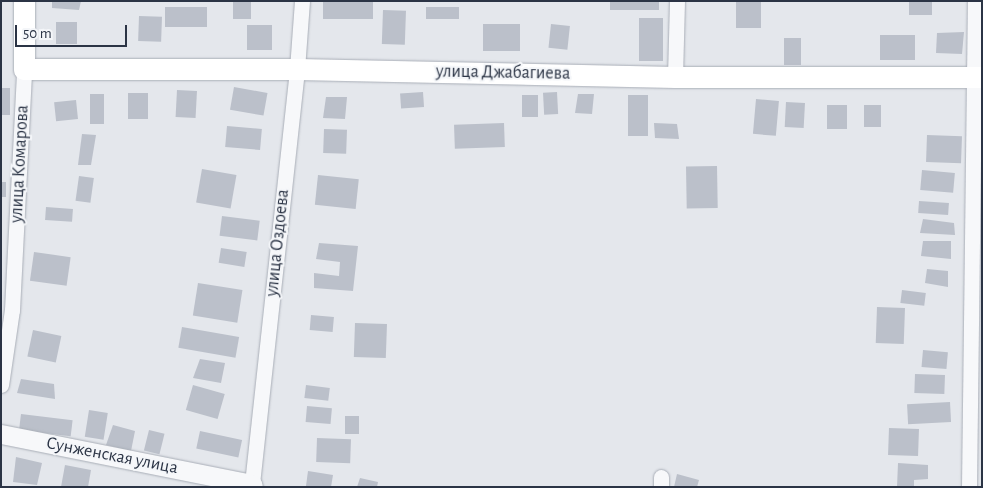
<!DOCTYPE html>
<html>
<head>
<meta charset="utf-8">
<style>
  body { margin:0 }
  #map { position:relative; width:983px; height:488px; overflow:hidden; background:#e4e7ec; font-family:"Alegreya Sans",sans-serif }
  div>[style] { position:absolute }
  .building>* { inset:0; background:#bbc0ca; transform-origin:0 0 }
  .roads { filter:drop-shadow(0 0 1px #a9aeb7) drop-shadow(0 0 1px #a9aeb7) }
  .minor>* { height:15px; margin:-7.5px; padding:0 7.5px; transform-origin:7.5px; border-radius:7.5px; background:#f7f8fa }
  .tertiary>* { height:19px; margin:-9.5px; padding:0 9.5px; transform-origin:9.5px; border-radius:9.5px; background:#f7f8fa }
  .secondary>* { height:21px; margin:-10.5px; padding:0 10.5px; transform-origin:10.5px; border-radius:10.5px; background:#fff }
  span { translate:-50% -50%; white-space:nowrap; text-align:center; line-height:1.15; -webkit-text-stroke:4px #f4f6f9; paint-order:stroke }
  .street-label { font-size:18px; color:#2b3445 }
  .frame { position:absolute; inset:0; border:2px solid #2b3445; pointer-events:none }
  .scale { position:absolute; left:15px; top:25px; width:112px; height:22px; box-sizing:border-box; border:2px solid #2b3445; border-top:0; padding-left:6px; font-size:15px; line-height:18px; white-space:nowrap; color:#2b3445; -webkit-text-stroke:4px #f4f6f9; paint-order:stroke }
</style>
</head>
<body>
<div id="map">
  <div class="building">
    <div style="clip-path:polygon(52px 1px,81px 1px,79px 10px,52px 8px)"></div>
    <div style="left:233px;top:1px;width:18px;height:18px"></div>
    <div style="left:610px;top:1px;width:49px;height:9px"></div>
    <div style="left:736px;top:1px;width:25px;height:27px"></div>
    <div style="left:909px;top:1px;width:23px;height:14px"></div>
    <div style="left:323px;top:2px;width:50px;height:17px"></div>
    <div style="left:207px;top:7px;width:20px;height:42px;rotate:90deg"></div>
    <div style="left:426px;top:7px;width:33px;height:12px"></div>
    <div style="left:383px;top:10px;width:23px;height:34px;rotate:2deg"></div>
    <div style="left:139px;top:16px;width:23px;height:25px;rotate:2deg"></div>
    <div style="left:639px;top:18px;width:24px;height:43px"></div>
    <div style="left:77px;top:22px;width:22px;height:21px;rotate:90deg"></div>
    <div style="left:483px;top:24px;width:37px;height:27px"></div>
    <div style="left:551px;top:24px;width:19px;height:24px;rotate:6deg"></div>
    <div style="left:272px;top:25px;width:25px;height:25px;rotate:90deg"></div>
    <div style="clip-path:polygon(964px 32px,962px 54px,936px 53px,937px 33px)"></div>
    <div style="left:880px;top:35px;width:35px;height:25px"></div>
    <div style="left:784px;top:38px;width:17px;height:27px"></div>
    <div style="left:234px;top:87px;width:34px;height:23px;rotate:10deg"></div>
    <div style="left:1px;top:88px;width:9px;height:27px"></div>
    <div style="left:177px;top:90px;width:20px;height:27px;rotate:3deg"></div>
    <div style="left:423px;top:92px;width:15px;height:23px;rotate:86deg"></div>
    <div style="left:557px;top:92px;width:22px;height:14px;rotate:87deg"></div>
    <div style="left:128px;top:93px;width:20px;height:26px"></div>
    <div style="left:90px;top:94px;width:14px;height:30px"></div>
    <div style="clip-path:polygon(578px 94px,594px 94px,592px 114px,575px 113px)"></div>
    <div style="left:522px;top:95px;width:16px;height:22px"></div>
    <div style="left:628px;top:95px;width:20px;height:41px"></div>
    <div style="clip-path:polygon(326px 97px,347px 97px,345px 119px,323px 118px)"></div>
    <div style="left:756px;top:99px;width:23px;height:35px;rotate:5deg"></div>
    <div style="left:76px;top:100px;width:19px;height:22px;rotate:84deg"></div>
    <div style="left:786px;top:102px;width:19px;height:25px;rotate:3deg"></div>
    <div style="left:847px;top:105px;width:24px;height:20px;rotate:90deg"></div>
    <div style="left:864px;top:105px;width:17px;height:22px"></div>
    <div style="left:504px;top:123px;width:24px;height:50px;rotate:88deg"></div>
    <div style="clip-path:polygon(654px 123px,677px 124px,679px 139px,655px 138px)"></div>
    <div style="left:227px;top:126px;width:35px;height:21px;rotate:5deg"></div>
    <div style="left:324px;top:129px;width:23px;height:24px;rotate:2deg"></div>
    <div style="clip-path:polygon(82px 134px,96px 135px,91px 165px,78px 165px)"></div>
    <div style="left:927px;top:135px;width:35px;height:27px;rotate:2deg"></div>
    <div style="left:717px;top:166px;width:42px;height:31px;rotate:89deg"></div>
    <div style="left:202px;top:169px;width:35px;height:34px;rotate:10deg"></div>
    <div style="left:922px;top:170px;width:33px;height:20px;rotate:5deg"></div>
    <div style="left:318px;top:175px;width:41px;height:30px;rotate:6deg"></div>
    <div style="left:79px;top:176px;width:15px;height:25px;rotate:8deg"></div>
    <div style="left:1px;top:182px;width:5px;height:15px"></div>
    <div style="left:919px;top:201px;width:30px;height:12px;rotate:4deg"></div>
    <div style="left:46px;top:207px;width:27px;height:13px;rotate:4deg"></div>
    <div style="left:222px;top:216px;width:38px;height:20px;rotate:7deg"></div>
    <div style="clip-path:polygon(923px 219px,954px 223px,955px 235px,920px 233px)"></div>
    <div style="clip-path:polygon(923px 241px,951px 241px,951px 259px,921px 256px)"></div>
    <div style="clip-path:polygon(319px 243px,358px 246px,353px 291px,314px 288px,314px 273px,339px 276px,340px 262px,316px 259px)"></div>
    <div style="left:221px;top:248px;width:26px;height:15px;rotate:9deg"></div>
    <div style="left:34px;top:252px;width:37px;height:29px;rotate:8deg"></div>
    <div style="clip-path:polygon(927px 269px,948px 271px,948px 287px,925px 283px)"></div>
    <div style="left:198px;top:283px;width:45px;height:33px;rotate:9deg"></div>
    <div style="left:902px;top:290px;width:24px;height:13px;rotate:7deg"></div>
    <div style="left:877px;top:307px;width:28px;height:36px;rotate:2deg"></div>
    <div style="left:311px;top:315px;width:23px;height:15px;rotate:5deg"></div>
    <div style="left:355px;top:323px;width:32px;height:34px;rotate:2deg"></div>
    <div style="left:182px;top:327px;width:58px;height:21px;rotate:10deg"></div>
    <div style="left:33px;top:330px;width:29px;height:27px;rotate:12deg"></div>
    <div style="left:923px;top:350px;width:25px;height:17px;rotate:5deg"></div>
    <div style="clip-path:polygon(200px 359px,225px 363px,221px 383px,193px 378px)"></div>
    <div style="left:915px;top:374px;width:30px;height:19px;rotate:2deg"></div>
    <div style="clip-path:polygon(21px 379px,54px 384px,55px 399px,17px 393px)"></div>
    <div style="left:193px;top:385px;width:33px;height:26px;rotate:16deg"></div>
    <div style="left:306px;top:385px;width:24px;height:13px;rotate:7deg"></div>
    <div style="left:950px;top:402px;width:20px;height:43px;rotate:87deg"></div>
    <div style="left:307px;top:406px;width:25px;height:16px;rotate:5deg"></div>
    <div style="left:89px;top:410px;width:19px;height:27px;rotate:9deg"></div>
    <div style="left:21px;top:414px;width:52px;height:16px;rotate:7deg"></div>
    <div style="left:345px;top:416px;width:14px;height:18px"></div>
    <div style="clip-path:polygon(113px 425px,135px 431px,131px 451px,106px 445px)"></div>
    <div style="left:889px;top:428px;width:30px;height:27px;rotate:2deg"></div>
    <div style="left:149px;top:430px;width:16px;height:21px;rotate:14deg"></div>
    <div style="left:200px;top:431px;width:43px;height:18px;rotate:12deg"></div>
    <div style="left:317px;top:438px;width:34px;height:24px;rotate:2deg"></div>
    <div style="clip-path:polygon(16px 457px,42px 463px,37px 485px,13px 482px)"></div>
    <div style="clip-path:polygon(898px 463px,928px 465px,928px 479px,914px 480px,914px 487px,897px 487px)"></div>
    <div style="clip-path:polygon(65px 465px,91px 470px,88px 487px,61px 487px)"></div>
    <div style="clip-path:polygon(308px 471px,333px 475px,331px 487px,306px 486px)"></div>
    <div style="clip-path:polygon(677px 474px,699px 480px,697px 487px,674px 487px)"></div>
    <div style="clip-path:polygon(360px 478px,378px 482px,377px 487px,357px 487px)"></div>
  </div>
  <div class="roads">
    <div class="minor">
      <div style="left:675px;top:77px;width:76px;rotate:-88.5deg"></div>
      <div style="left:1px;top:385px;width:76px;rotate:-81.7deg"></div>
      <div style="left:12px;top:310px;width:241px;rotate:-87.1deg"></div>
      <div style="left:252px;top:484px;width:417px;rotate:-83.8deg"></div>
      <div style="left:297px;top:69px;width:68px;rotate:-85.8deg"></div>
      <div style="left:661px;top:487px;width:10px;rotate:-90deg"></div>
      <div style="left:969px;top:487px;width:486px;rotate:-89.3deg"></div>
    </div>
    <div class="tertiary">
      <div style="left:1px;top:434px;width:256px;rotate:11.3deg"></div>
      <div style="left:252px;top:484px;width:3px;rotate:72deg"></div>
    </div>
    <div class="secondary">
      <div style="left:24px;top:1px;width:68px;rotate:90deg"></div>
      <div style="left:24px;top:69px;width:273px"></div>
      <div style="left:297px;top:69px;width:378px;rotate:1.2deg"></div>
      <div style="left:675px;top:77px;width:307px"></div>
    </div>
  </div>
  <div class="street-label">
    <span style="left:503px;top:73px;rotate:1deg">улица Джабагиева</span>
    <span style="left:20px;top:164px;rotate:-87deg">улица Комарова</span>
    <span style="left:278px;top:243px;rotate:-84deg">улица Оздоева</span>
    <span style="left:112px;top:456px;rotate:11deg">Сунженская улица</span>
  </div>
  <div class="frame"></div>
  <div class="scale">50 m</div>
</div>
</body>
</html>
